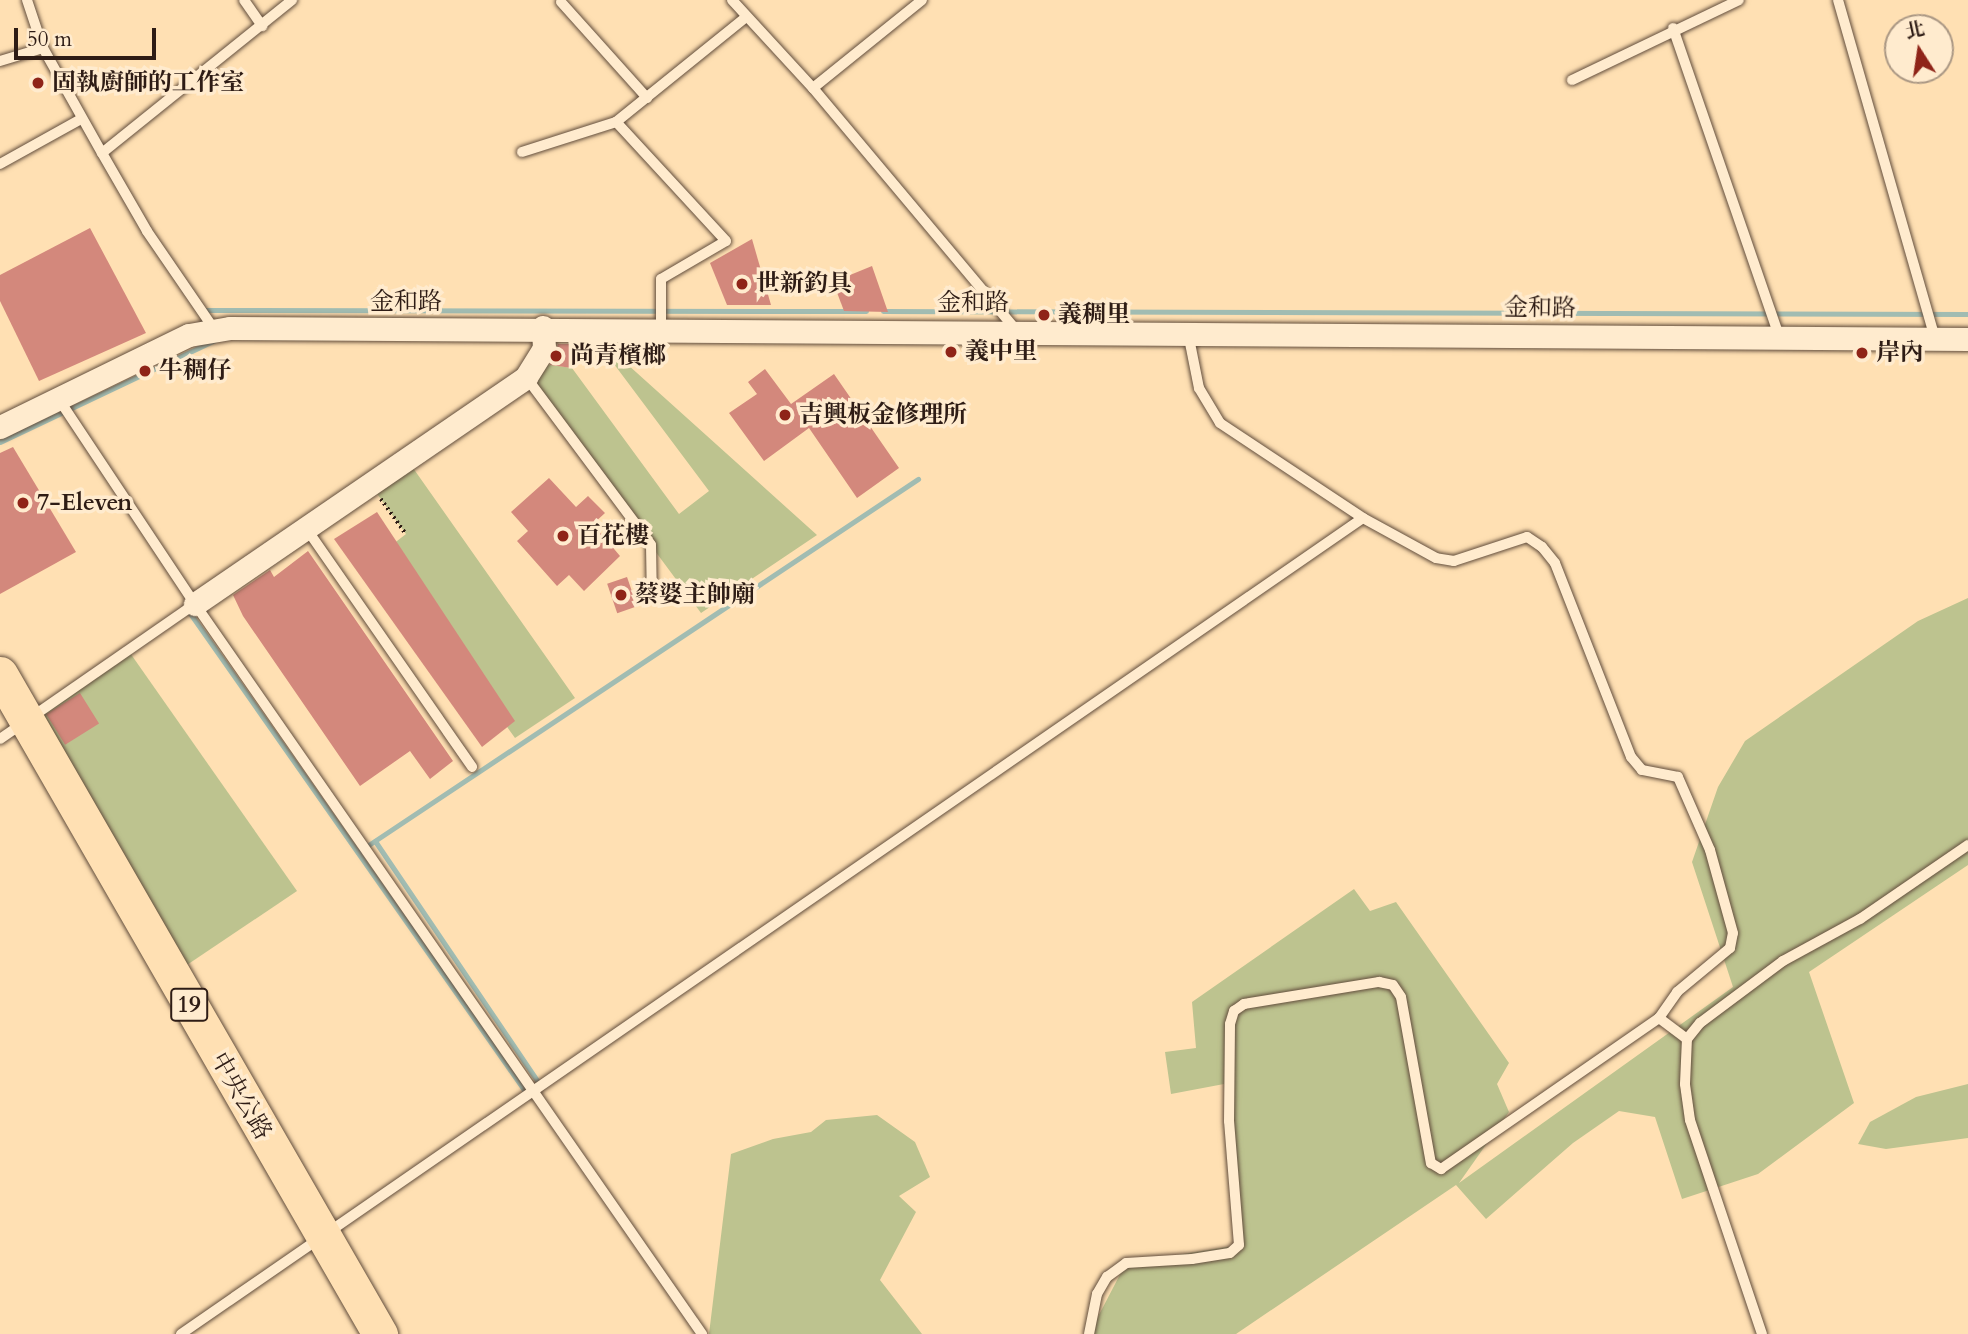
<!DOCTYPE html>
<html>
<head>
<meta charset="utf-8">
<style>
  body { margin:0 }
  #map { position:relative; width:1968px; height:1334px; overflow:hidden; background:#ffe0b3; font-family:Cardo,"Noto Serif TC",serif }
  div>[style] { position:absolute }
  .green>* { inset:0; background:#bdc38f }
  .stream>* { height:5px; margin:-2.5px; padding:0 2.5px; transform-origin:2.5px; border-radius:2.5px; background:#a1bcb2 }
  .building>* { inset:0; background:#d3887c; transform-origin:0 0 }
  .path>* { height:3.5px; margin-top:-1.75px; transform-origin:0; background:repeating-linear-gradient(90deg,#2e1c15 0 2px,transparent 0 5.5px) }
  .roads { filter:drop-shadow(0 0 2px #624d3c) drop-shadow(0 0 2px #624d3c) }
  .lane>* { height:10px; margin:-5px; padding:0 5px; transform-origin:5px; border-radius:5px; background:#ffebce }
  .street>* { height:23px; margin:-11.5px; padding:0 11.5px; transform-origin:11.5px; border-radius:11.5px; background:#ffebce }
  .primary>* { height:35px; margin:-17.5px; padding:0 17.5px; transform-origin:17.5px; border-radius:17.5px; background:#ffe0b3 }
  .dots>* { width:19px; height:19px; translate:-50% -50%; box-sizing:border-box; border:4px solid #ffebce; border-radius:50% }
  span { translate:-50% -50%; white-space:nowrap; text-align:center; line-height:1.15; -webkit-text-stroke:7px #ffebce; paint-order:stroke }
  .shield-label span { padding:2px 5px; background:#ffebce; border:2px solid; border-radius:5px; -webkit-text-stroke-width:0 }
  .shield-label { font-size:23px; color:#2e1c15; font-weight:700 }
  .poi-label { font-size:24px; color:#2e1c15; font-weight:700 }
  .left { translate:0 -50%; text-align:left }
  .street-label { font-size:24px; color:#2e1c15 }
  .north { position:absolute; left:1884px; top:14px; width:70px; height:70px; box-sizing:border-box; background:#ffebce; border:2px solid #ab9884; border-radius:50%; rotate:348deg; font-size:19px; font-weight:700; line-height:28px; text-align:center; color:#2e1c15 }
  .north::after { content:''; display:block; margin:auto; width:24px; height:32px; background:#8f2418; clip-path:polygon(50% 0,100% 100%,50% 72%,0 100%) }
  .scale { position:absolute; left:14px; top:28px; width:142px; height:32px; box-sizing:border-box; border:4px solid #2e1c15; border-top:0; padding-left:9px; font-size:21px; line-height:24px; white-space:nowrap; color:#2e1c15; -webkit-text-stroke:5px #ffebce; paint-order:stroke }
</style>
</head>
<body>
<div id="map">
  <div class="green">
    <div style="clip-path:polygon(587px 328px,817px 535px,701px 613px,526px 377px,538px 363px,572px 368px,679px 514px,709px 491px)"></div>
    <div style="clip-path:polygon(406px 458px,575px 698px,515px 738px,383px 552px,406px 534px,370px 484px)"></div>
    <div style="clip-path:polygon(1968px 598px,1968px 865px,1809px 972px,1854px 1103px,1758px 1174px,1682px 1199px,1655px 1117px,1619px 1111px,1573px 1143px,1486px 1219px,1456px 1185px,1236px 1334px,1089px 1334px,1126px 1263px,1239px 1245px,1224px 1084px,1171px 1094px,1165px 1052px,1196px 1048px,1192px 1002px,1354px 889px,1370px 911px,1396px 902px,1509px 1063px,1497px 1084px,1509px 1112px,1459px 1183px,1733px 987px,1692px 862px,1718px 787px,1745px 741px,1918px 621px)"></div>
    <div style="clip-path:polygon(128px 650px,297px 891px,172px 975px,27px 721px)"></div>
    <div style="clip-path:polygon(1968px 1084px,1968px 1138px,1886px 1149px,1858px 1144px,1870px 1122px,1916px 1097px)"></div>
    <div style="clip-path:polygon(877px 1115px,915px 1142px,930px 1177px,899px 1196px,916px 1212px,880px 1280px,922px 1334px,709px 1334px,731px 1154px,773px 1139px,811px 1132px,826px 1120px)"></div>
  </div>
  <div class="stream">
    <div style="left:203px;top:310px;width:663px;rotate:0.09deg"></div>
    <div style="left:883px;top:311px;width:1085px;rotate:0.16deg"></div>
    <div style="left:0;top:442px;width:238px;rotate:-25.4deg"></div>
    <div style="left:187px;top:609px;width:592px;rotate:54.97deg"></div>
    <div style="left:375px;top:841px;width:295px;rotate:55.9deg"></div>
    <div style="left:358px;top:852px;width:673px;rotate:-33.67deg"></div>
  </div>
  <div class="building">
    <div style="clip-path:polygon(90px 228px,146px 333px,39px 381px,0 301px,0 275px)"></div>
    <div style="clip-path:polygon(752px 239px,771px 305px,727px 305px,710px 263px)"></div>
    <div style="clip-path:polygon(872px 266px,888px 312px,844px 311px,833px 282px)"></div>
    <div style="clip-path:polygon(558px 344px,570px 344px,572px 368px,550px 365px)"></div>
    <div style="clip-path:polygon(765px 369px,791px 404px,834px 374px,899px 468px,857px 498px,809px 428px,764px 461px,729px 413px,757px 394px,748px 382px)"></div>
    <div style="clip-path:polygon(13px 447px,76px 552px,0 594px,0 453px)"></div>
    <div style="clip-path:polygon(549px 478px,576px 507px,588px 496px,605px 513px,593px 524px,620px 556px,584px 591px,569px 575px,557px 586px,517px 541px,528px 531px,511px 512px)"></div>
    <div style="clip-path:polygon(377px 512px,515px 721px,482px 747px,334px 539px)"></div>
    <div style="clip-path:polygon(308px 551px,453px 761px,430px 779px,410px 751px,360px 786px,243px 616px,233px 595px,270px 570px,274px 577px)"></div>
    <div style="left:627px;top:577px;width:31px;height:21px;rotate:71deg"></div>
    <div style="left:80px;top:693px;width:36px;height:40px;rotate:58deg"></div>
  </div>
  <div class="path">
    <div style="left:381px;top:499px;width:43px;rotate:54.5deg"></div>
  </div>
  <div class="roads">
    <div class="lane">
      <div style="left:27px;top:0;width:51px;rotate:71.6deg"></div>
      <div style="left:43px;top:48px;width:120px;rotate:60.7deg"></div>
      <div style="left:244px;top:0;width:32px;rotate:55deg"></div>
      <div style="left:732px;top:0;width:120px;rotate:47.4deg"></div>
      <div style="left:813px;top:88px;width:316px;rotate:50deg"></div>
      <div style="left:1838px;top:0;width:352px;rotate:74deg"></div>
      <div style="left:561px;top:2px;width:129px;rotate:48.1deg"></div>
      <div style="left:1673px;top:28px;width:326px;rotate:71deg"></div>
      <div style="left:0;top:61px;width:45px;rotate:-16.8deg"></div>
      <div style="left:1572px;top:80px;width:185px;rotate:-25.6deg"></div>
      <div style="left:813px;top:88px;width:140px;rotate:-38.9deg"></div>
      <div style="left:522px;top:152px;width:99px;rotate:-17.7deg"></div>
      <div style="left:0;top:164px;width:93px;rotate:-29.1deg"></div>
      <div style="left:661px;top:328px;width:49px;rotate:-90deg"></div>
      <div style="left:661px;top:279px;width:75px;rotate:-30.3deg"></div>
      <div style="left:726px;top:241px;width:162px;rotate:-132.7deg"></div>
      <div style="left:616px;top:122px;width:167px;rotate:-38.9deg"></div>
      <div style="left:214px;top:329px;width:119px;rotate:-124.4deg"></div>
      <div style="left:147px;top:231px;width:90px;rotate:-120deg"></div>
      <div style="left:102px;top:153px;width:244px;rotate:-38.8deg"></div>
      <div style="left:526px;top:377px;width:209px;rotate:53.3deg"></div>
      <div style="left:651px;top:545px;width:39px;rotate:89deg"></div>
      <div style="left:58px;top:398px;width:247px;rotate:56.4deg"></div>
      <div style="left:195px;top:604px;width:889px;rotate:55.22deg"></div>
      <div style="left:306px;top:528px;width:291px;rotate:55.2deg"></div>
      <div style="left:0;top:739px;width:237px;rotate:-34.7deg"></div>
      <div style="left:1659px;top:1018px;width:35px;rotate:37deg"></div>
      <div style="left:181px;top:1334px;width:1436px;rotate:-34.62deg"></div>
      <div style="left:1089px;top:1334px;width:41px;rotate:-78.7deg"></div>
      <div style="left:1097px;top:1294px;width:20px;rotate:-60deg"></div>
      <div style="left:1107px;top:1277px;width:24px;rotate:-36deg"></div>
      <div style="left:1126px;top:1263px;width:66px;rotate:-3.5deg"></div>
      <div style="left:1192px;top:1259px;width:38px;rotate:-9deg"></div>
      <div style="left:1230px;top:1253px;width:12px;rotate:-42deg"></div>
      <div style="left:1239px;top:1245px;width:124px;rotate:-94.6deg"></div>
      <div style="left:1229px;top:1121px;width:97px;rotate:-89.4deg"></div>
      <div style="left:1230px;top:1024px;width:14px;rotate:-73deg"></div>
      <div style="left:1234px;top:1011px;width:12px;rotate:-35deg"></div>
      <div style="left:1244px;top:1004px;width:137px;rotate:-9.3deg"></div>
      <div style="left:1379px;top:982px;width:14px;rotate:12deg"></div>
      <div style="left:1393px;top:985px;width:14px;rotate:56deg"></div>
      <div style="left:1401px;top:997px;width:169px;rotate:79.8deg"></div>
      <div style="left:1431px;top:1163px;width:12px;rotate:31deg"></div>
      <div style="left:1441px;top:1169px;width:265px;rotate:-34.7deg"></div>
      <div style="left:1659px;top:1018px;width:32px;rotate:-55deg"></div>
      <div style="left:1677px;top:992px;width:69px;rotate:-39.7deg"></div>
      <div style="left:1730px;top:948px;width:15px;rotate:-79deg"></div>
      <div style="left:1733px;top:933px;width:86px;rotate:-105.5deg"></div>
      <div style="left:1710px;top:850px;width:80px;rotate:-113.7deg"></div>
      <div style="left:1678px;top:777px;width:37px;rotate:-169deg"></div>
      <div style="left:1642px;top:770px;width:17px;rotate:-130deg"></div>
      <div style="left:1631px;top:757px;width:208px;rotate:-111.4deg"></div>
      <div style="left:1555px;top:563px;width:21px;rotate:-129deg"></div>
      <div style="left:1542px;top:547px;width:18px;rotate:-146deg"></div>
      <div style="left:1527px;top:537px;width:77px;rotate:161.8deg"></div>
      <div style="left:1454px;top:561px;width:18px;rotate:-171deg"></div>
      <div style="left:1436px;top:558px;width:83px;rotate:-151.3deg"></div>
      <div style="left:1363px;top:518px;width:172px;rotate:-146.4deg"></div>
      <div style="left:1220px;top:423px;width:41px;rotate:-121deg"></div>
      <div style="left:1199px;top:388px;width:56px;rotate:-101.3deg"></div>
      <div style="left:1762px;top:1334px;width:226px;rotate:-108.6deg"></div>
      <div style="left:1690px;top:1120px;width:36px;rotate:-98deg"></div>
      <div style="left:1685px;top:1084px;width:45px;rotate:-87.5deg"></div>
      <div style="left:1687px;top:1039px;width:21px;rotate:-51deg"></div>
      <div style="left:1700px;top:1023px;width:104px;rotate:-36.8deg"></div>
      <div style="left:1783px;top:961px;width:88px;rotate:-28.6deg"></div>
      <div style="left:1860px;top:919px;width:131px;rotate:-34.4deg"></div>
    </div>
    <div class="street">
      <div style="left:0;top:427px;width:210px;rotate:-26deg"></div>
      <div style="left:189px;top:335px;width:42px;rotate:-9.7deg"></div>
      <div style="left:230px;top:328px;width:1738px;rotate:0.36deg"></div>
      <div style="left:195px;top:604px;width:401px;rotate:-34.4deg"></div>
      <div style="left:526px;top:377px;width:34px;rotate:-58deg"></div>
      <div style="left:544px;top:348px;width:21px;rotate:-93deg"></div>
    </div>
    <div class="primary">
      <div style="left:0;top:674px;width:762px;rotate:60.07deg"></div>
    </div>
  </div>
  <div class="dots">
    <div style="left:38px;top:83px;background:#8f2418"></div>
    <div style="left:742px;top:284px;background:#8f2418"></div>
    <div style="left:1044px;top:315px;background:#8f2418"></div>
    <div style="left:951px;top:352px;background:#8f2418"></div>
    <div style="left:1862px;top:353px;background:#8f2418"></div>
    <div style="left:556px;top:356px;background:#8f2418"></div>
    <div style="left:145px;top:371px;background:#8f2418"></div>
    <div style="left:785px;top:415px;background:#8f2418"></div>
    <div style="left:23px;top:503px;background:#8f2418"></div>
    <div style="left:563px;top:536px;background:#8f2418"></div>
    <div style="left:621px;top:595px;background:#8f2418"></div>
  </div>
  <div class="shield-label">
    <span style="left:189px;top:1005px">19</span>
  </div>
  <div class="poi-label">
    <span class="left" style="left:52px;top:83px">固執廚師的工作室</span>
    <span class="left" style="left:756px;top:284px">世新釣具</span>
    <span class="left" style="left:1058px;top:315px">義稠里</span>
    <span class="left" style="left:965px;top:352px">義中里</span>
    <span class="left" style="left:1876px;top:353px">岸內</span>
    <span class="left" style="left:570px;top:356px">尚青檳榔</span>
    <span class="left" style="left:159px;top:371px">牛稠仔</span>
    <span class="left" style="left:799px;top:415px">吉興板金修理所</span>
    <span class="left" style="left:37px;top:503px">7-Eleven</span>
    <span class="left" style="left:577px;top:536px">百花樓</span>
    <span class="left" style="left:635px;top:595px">蔡婆主帥廟</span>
  </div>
  <div class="street-label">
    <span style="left:406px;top:302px">金和路</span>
    <span style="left:973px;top:303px">金和路</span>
    <span style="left:1540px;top:308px;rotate:1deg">金和路</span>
    <span style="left:241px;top:1096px;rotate:60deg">中央公路</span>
  </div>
  <div class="north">北</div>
  <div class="scale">50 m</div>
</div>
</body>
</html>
